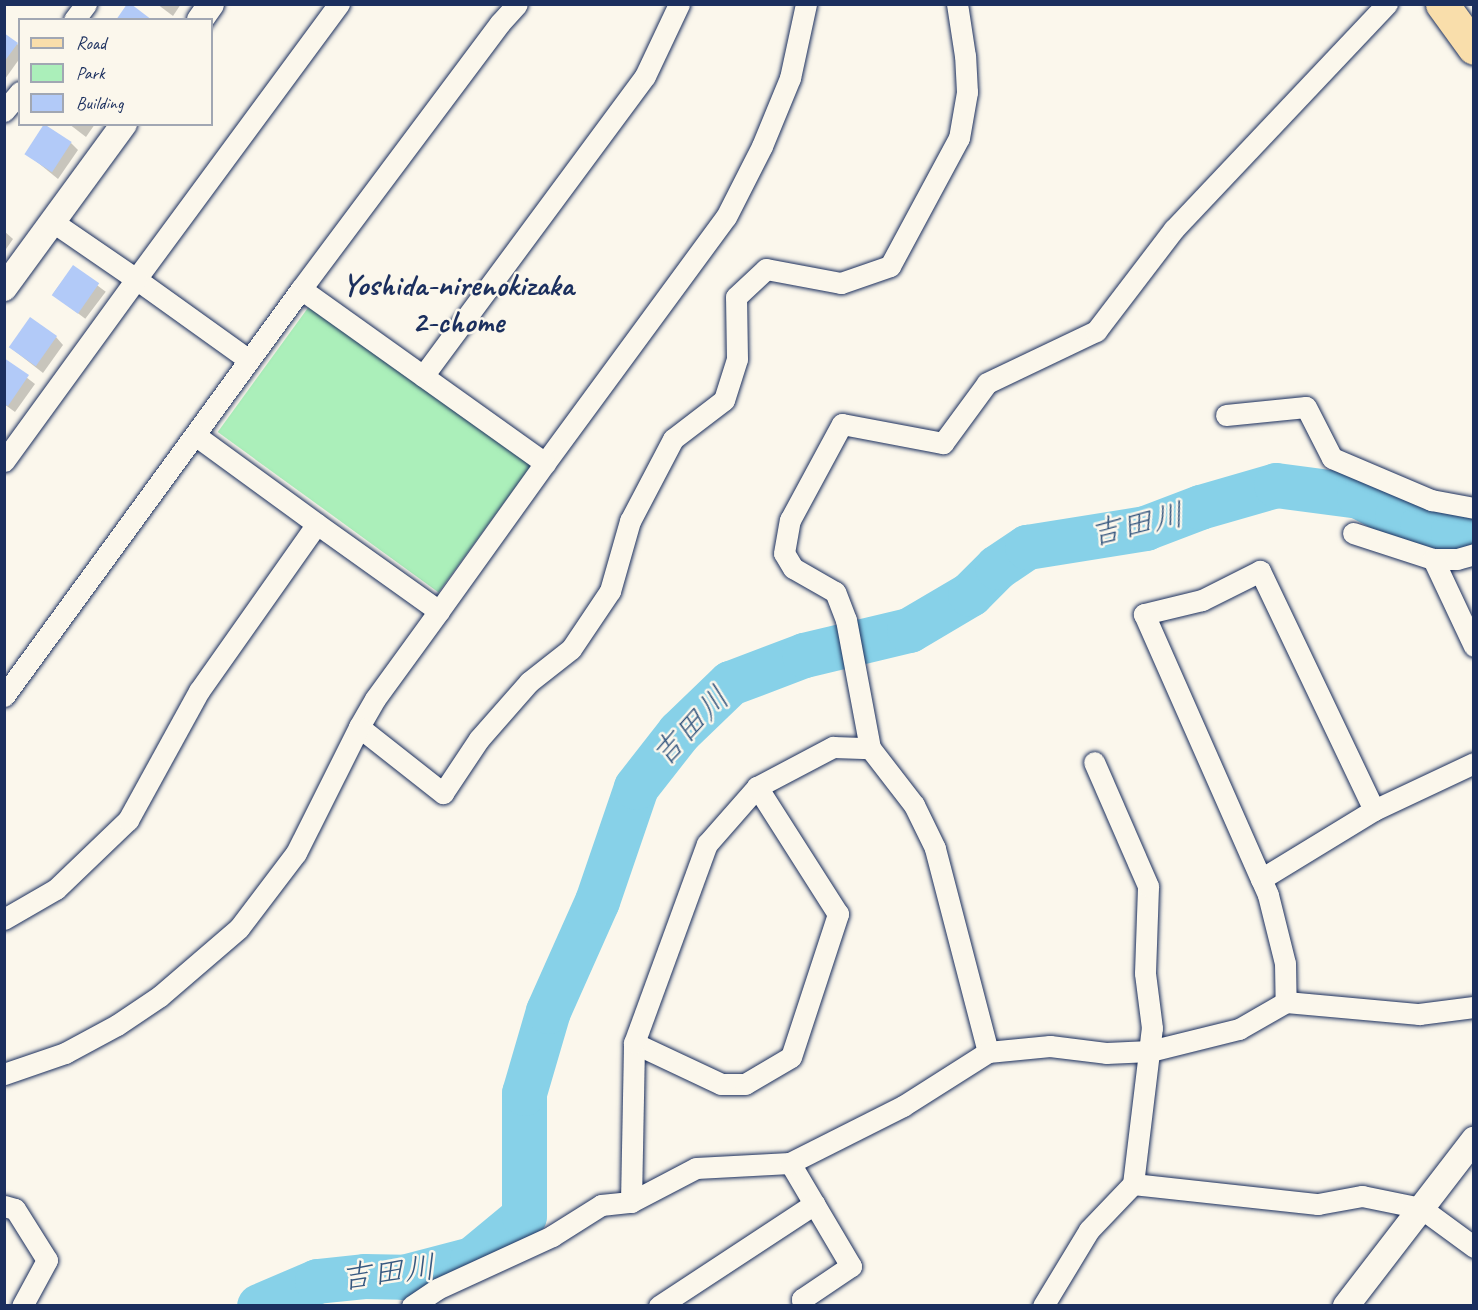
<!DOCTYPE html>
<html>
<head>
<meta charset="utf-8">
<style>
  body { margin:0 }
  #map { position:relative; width:1478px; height:1310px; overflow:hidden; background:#fbf7ec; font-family:Caveat,"Klee One",sans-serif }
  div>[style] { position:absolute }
  .green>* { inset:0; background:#abefba; transform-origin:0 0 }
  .shadow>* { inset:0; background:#0003; transform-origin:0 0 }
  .river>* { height:45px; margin:-22.5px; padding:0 22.5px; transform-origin:22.5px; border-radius:22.5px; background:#87d1e8 }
  .building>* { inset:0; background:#b2caf8; transform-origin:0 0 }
  .roads { filter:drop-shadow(0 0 2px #1b2f5e) drop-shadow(0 0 2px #1b2f5e) }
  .minor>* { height:21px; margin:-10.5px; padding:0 10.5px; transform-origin:10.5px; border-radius:10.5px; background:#fbf7ec }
  .tertiary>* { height:26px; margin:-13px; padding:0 13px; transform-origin:13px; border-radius:13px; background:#fbf7ec }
  .primary>* { height:33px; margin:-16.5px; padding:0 16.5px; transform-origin:16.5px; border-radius:16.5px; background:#f9deab }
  span { translate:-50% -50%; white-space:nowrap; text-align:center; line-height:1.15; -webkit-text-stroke:5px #fbf7ec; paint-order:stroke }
  .neighbourhood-label { font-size:32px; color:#1b2f5e; font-weight:700 }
  .water-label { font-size:32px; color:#365880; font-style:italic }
  .frame { position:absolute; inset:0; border:6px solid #1b2f5e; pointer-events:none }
  .legend { position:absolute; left:18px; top:18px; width:195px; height:108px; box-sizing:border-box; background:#fbf7ec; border:2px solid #a1a7b3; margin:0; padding:8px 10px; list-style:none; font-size:18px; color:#1b2f5e }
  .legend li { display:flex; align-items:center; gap:12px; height:30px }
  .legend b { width:30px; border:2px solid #a1a7b3 }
</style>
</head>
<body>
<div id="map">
  <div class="green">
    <div style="left:310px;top:305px;width:273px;height:157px;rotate:36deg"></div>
  </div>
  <div class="shadow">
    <div style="clip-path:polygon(157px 4px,181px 4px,173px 16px)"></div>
    <div style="clip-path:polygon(4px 35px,20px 46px,20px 58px,5px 79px)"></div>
    <div style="clip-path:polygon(69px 124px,95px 124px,86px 137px)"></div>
    <div style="clip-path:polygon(71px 143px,78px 150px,58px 179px,26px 153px)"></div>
    <div style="clip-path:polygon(4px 231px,13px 239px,4px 252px)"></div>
    <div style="left:73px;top:267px;width:41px;height:34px;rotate:37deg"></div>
    <div style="clip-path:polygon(56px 337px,63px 345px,43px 373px,11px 348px)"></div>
    <div style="clip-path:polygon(4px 360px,35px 384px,15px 412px,4px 404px)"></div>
  </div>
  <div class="river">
    <div style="left:259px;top:1306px;width:63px;rotate:-23.3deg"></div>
    <div style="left:317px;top:1281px;width:47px;rotate:-6.1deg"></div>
    <div style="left:364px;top:1276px;width:39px;rotate:1deg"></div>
    <div style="left:403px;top:1277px;width:71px;rotate:-14.6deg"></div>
    <div style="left:472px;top:1259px;width:67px;rotate:-39.6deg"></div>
    <div style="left:524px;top:1216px;width:123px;rotate:-90deg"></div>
    <div style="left:524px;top:1093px;width:85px;rotate:-73.7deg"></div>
    <div style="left:548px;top:1011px;width:120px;rotate:-66deg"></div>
    <div style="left:597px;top:901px;width:120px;rotate:-71.1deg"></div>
    <div style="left:636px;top:787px;width:70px;rotate:-52deg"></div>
    <div style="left:679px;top:732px;width:71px;rotate:-43.9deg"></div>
    <div style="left:730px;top:683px;width:79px;rotate:-20.7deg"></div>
    <div style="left:804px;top:655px;width:108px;rotate:-13.4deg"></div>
    <div style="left:909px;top:630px;width:71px;rotate:-30.5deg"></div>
    <div style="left:970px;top:594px;width:38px;rotate:-45deg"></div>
    <div style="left:997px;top:567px;width:36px;rotate:-34deg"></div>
    <div style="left:1027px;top:547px;width:120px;rotate:-9.1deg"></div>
    <div style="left:1145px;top:528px;width:59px;rotate:-20.9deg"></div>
    <div style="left:1200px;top:507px;width:79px;rotate:-16.1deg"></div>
    <div style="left:1276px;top:485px;width:84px;rotate:7.5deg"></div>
    <div style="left:1359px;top:496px;width:43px;rotate:27.8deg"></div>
    <div style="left:1397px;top:516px;width:27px;rotate:20deg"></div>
    <div style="left:1422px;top:525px;width:32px;rotate:11deg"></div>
    <div style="left:1453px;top:531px;width:21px;rotate:-5deg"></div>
  </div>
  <div class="building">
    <div style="clip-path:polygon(127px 4px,131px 4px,152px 20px,116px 20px)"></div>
    <div style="clip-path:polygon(4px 33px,18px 43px,4px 62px)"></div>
    <div style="left:44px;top:124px;width:33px;height:36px;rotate:33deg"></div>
    <div style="left:73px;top:265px;width:32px;height:37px;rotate:35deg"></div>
    <div style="left:30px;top:317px;width:33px;height:37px;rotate:35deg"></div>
    <div style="clip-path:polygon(4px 358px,29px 375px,8px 406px,4px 404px)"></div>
  </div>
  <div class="roads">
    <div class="minor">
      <div style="left:74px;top:20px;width:20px;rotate:-53deg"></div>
      <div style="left:4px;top:111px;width:25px;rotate:-50deg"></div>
      <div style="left:301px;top:289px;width:300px;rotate:35.5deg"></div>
      <div style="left:545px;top:463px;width:305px;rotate:-53.7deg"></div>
      <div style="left:726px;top:217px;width:80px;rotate:-63.1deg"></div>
      <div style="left:762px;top:146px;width:74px;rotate:-67.6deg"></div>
      <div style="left:790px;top:78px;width:76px;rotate:-77.8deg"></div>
      <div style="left:249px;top:360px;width:139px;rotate:-144.4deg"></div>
      <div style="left:136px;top:279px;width:342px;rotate:-53.6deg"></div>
      <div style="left:423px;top:376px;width:373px;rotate:-53.5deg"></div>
      <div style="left:645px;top:76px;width:80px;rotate:-64.7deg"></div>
      <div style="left:1226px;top:415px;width:80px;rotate:-5.7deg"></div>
      <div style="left:1306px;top:407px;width:57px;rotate:63deg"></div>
      <div style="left:1332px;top:458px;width:108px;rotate:23deg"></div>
      <div style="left:1431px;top:500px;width:44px;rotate:10.5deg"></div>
      <div style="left:4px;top:461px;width:225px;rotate:-54deg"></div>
      <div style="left:136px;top:279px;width:101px;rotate:-145.5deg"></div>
      <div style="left:317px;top:524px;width:150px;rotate:35.5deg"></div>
      <div style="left:439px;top:611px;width:182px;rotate:-54.4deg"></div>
      <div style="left:1353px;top:533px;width:84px;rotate:18deg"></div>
      <div style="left:1433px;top:559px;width:24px"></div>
      <div style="left:1457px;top:559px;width:18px;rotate:-16deg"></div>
      <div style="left:1433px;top:559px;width:96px;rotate:64.8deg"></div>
      <div style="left:439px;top:611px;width:109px;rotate:126deg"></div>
      <div style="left:375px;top:699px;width:32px;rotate:120deg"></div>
      <div style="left:359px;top:727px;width:107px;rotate:38.2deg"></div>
      <div style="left:443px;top:793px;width:65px;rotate:-56.3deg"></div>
      <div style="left:479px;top:739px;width:76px;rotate:-48.7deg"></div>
      <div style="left:529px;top:682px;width:53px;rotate:-38.2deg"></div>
      <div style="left:571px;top:649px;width:70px;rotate:-56.1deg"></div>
      <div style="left:610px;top:591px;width:73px;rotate:-74.1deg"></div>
      <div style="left:630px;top:521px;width:93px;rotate:-62.3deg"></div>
      <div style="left:673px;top:439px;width:64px;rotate:-37.4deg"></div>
      <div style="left:724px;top:400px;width:43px;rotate:-72.4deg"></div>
      <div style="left:737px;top:359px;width:62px;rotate:-90.9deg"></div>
      <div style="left:736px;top:297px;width:41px;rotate:-43deg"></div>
      <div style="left:766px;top:269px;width:76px;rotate:10.6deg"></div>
      <div style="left:841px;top:283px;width:52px;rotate:-19.1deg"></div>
      <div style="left:890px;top:266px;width:145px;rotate:-61.7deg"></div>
      <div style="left:959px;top:138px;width:47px;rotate:-80.1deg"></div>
      <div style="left:967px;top:92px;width:36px;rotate:-93deg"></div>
      <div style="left:965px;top:56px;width:53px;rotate:-98.7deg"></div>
      <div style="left:4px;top:696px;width:504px;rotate:-53.88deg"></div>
      <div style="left:301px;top:289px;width:332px;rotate:-53.2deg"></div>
      <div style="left:500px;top:23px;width:25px;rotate:-48deg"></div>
      <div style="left:1374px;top:810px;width:110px;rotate:-25.2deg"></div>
      <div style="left:1261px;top:879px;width:132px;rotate:-31.4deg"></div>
      <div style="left:1374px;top:810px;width:265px;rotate:-115.5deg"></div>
      <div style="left:1260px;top:571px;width:65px;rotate:153.4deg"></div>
      <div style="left:1202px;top:600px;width:60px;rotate:166.4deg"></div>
      <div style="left:1144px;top:614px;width:290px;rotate:66.2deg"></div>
      <div style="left:1261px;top:879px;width:17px;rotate:66deg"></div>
      <div style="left:1268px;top:895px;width:70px;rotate:76deg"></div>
      <div style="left:1285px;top:963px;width:39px;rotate:89deg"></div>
      <div style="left:4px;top:919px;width:60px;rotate:-30deg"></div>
      <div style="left:56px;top:889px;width:100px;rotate:-43.8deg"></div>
      <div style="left:128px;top:820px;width:147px;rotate:-61.2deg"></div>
      <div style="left:199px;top:691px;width:204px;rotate:-54.8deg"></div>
      <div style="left:317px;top:524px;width:151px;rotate:-143.9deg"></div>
      <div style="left:634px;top:1043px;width:96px;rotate:25.2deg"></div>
      <div style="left:721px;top:1084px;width:24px"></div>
      <div style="left:745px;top:1084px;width:53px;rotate:-30.4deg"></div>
      <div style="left:791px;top:1057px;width:151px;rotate:-71.8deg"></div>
      <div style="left:838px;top:914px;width:151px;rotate:-122.5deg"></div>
      <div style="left:988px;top:1052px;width:211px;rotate:-104.6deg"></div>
      <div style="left:935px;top:848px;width:48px;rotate:-116deg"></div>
      <div style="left:914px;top:805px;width:72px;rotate:-127.7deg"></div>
      <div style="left:870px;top:748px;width:130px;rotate:-100.6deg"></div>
      <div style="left:846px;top:620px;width:30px;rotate:-111deg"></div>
      <div style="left:835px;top:592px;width:48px;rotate:-150.3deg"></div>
      <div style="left:793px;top:568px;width:17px;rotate:-121deg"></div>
      <div style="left:784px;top:553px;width:34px;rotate:-80deg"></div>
      <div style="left:790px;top:520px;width:109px;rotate:-61.6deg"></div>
      <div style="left:842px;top:424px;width:103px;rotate:10.7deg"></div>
      <div style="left:943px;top:443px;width:74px;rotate:-53.7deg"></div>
      <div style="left:987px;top:383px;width:121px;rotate:-25.5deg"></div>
      <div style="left:1096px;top:331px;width:128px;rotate:-52.6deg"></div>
      <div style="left:1174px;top:229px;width:310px;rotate:-46.6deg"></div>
      <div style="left:4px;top:1074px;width:65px;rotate:-19deg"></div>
      <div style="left:65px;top:1053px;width:59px;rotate:-28.3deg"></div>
      <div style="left:117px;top:1025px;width:52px;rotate:-34deg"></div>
      <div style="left:160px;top:996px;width:104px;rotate:-40.7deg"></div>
      <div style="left:239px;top:928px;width:94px;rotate:-52.8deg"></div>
      <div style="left:296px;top:853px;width:141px;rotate:-63.4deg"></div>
      <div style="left:790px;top:1163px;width:120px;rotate:59.4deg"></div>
      <div style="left:851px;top:1266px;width:59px;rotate:146deg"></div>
      <div style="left:802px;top:1299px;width:7px;rotate:82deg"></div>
      <div style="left:1133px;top:1184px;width:186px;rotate:6.2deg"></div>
      <div style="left:1318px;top:1204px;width:45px;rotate:-10.3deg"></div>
      <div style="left:1362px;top:1196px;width:60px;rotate:11.5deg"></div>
      <div style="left:1421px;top:1208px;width:66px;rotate:36.3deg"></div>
      <div style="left:631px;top:1202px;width:159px;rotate:-88.9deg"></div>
      <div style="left:634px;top:1043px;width:212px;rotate:-69.9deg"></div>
      <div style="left:707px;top:844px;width:76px;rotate:-48.7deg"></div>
      <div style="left:757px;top:787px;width:86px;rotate:-27.8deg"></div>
      <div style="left:833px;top:747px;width:37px;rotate:2deg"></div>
      <div style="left:4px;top:1206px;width:11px;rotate:15deg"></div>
      <div style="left:15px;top:1209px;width:60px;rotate:57.9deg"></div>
      <div style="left:47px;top:1260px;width:52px;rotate:118.5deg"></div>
      <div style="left:412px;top:1306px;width:30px;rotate:-34deg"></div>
      <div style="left:437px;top:1289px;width:127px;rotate:-24.7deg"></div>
      <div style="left:552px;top:1236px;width:58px;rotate:-32.3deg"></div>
      <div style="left:601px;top:1205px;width:30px;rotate:-6deg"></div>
      <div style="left:631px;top:1202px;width:73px;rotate:-27.6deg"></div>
      <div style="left:696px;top:1168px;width:94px;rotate:-3deg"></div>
      <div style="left:790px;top:1163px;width:127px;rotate:-26.8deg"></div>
      <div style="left:903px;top:1106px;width:101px;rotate:-32.4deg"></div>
      <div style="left:988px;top:1052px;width:62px;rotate:-5.5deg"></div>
      <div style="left:1050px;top:1046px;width:56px;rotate:7.1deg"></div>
      <div style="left:1106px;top:1053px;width:44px;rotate:-2.6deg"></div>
      <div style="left:1150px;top:1051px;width:92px;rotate:-13.9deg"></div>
      <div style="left:1239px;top:1029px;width:54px;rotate:-29.9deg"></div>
      <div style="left:1286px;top:1002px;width:134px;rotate:5.2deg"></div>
      <div style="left:1419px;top:1014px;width:55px;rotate:-7.3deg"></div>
      <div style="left:659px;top:1306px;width:186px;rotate:-33.3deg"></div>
      <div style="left:1043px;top:1306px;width:89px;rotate:-58.8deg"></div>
      <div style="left:1089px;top:1230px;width:64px;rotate:-46.3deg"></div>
      <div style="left:1133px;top:1184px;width:157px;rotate:-83.1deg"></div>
      <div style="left:1152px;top:1028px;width:55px;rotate:-97.3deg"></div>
      <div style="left:1145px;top:973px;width:87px;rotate:-88deg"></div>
      <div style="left:1148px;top:886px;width:135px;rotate:-113.5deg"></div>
    </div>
    <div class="tertiary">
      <div style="left:200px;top:20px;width:19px;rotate:-55deg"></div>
      <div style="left:4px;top:288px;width:203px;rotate:-53.8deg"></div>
      <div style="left:1346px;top:1306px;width:210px;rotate:-52.4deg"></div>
    </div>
    <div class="primary">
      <div style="left:1442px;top:4px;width:54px;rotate:54deg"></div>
    </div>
  </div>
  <div class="neighbourhood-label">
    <span style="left:458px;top:304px">Yoshida-nirenokizaka<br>2-chome</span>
  </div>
  <div class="water-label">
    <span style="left:1137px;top:525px;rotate:-13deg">吉田川</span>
    <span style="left:691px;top:727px;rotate:-46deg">吉田川</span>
    <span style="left:388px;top:1273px;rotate:-7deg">吉田川</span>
  </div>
  <div class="frame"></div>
  <ul class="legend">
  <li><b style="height:8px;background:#f9deab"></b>Road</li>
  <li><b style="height:16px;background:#abefba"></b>Park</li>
  <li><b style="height:16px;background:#b2caf8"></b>Building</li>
  </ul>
</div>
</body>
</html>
